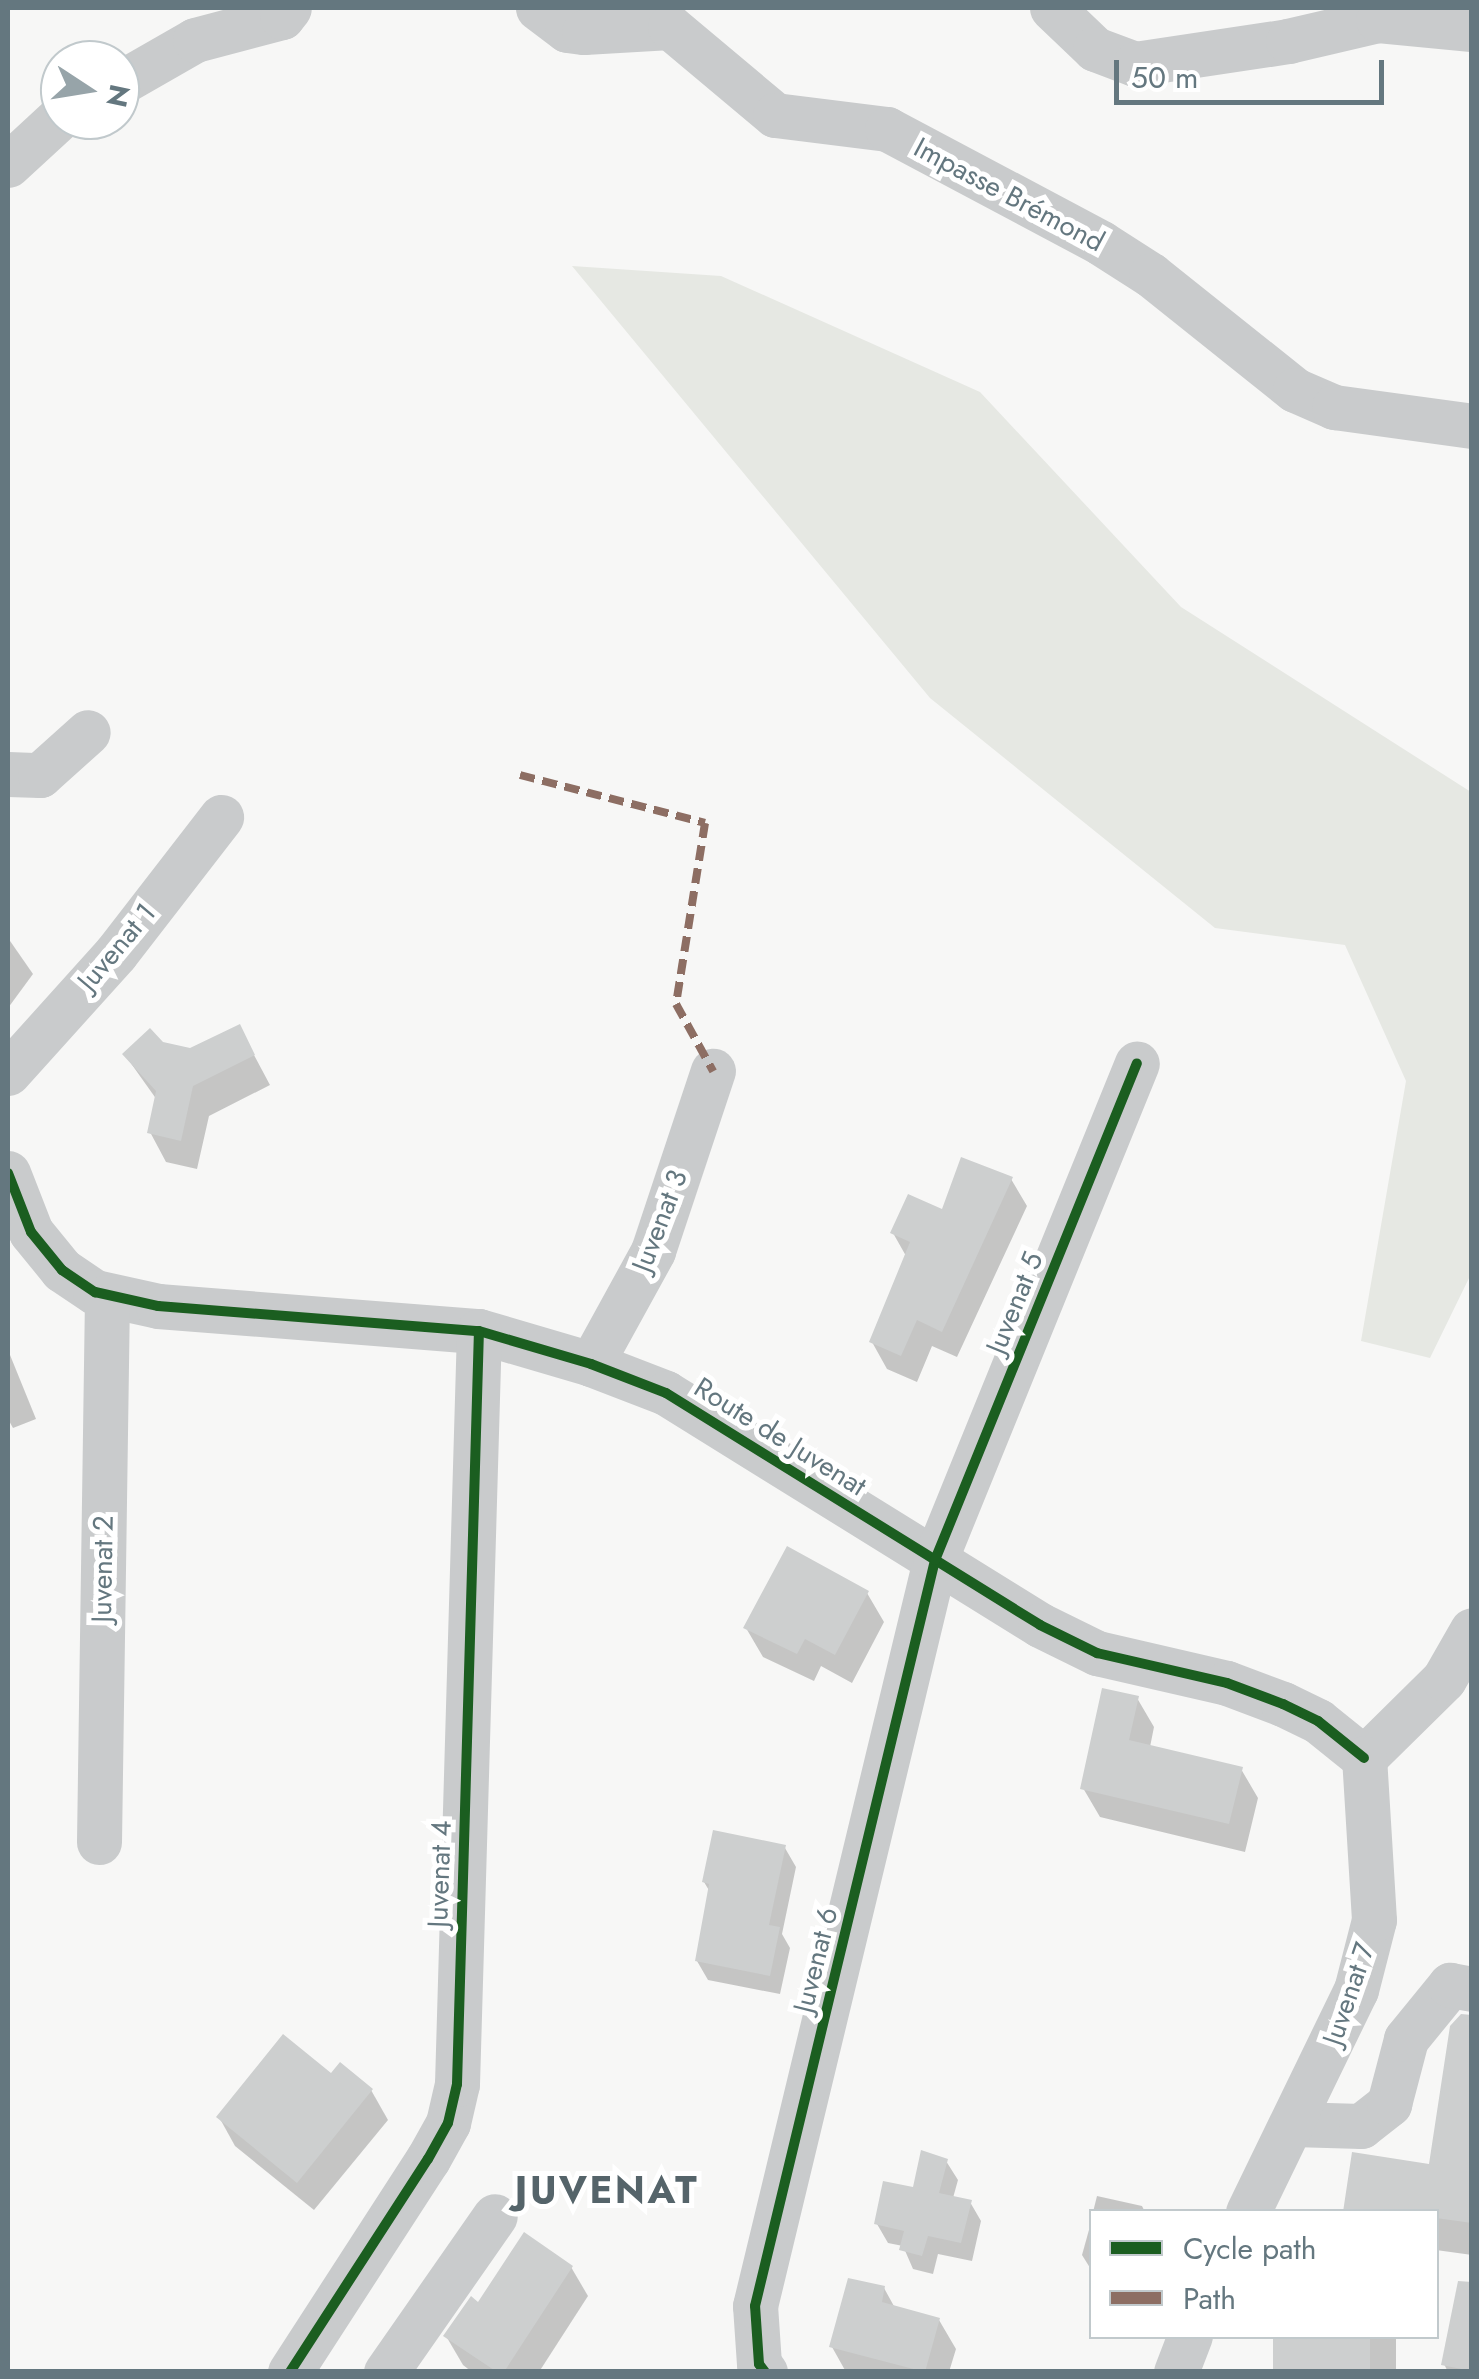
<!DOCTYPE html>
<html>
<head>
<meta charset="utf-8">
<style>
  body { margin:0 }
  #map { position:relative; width:1479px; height:2379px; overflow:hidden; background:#f7f7f6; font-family:Jost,sans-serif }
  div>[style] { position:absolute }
  .green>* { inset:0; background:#e6e8e3 }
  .shadow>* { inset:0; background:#0003; transform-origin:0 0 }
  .building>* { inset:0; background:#cdcfcf; transform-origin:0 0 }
  .minor>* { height:45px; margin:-22.5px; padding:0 22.5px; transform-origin:22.5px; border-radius:22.5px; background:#c9cbcc }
  .quiet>* { height:8px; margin-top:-4px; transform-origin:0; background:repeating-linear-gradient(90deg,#8d6e63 0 15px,transparent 0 23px) }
  .cycleway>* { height:10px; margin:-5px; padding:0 5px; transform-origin:5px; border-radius:5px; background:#1b5e20 }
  span { translate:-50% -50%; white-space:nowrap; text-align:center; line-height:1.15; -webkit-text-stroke:10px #fff; paint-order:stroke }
  .street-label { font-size:28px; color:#64777f }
  .district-label { font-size:38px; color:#55646a; font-weight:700; letter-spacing:2.5px }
  .frame { position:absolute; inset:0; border:10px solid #64777f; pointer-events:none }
  .legend { position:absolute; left:1089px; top:2209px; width:350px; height:130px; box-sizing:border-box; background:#fff; border:2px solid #c1c9cc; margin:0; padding:12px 18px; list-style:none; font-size:30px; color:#64777f }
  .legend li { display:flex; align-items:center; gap:20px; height:50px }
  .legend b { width:50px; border:2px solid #c1c9cc }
  .north { position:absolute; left:40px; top:40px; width:100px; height:100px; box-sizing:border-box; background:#fff; border:2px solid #c1c9cc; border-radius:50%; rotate:102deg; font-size:28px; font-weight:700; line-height:40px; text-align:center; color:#64777f }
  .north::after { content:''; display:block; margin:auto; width:35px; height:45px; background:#97a4a9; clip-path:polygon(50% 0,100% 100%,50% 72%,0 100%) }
  .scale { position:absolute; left:1114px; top:60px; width:270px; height:45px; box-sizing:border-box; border:5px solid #64777f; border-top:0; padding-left:12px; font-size:30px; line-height:35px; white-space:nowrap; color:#64777f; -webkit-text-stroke:8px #fff; paint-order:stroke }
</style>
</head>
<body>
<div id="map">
  <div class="green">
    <div style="clip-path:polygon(572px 266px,721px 276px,980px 392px,1181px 607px,1471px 792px,1471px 1274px,1430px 1358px,1361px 1341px,1406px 1081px,1345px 945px,1215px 928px,930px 698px)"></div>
  </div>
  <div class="shadow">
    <div style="clip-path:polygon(8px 938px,33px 974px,8px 1008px)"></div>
    <div style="clip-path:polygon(239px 1027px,270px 1085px,209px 1116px,197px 1169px,166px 1162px,150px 1132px,157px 1100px,125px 1055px,162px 1044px,190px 1051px)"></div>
    <div style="clip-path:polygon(1011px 1179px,1027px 1206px,957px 1357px,932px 1346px,917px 1382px,887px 1369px,872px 1342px,906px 1256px,893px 1233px)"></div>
    <div style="clip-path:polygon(8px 1350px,36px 1419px,13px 1428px,8px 1419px)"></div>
    <div style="clip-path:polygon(867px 1593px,884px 1622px,852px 1683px,821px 1666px,814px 1681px,763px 1657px,746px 1628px)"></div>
    <div style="clip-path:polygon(1137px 1698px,1154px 1727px,1150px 1747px,1241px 1769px,1258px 1798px,1245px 1852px,1100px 1817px,1083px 1788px)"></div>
    <div style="clip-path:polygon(785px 1848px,796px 1867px,782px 1934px,790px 1948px,780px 1994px,708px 1980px,697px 1961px,710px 1892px,704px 1882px)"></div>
    <div style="clip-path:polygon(1472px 2051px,1472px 2255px,1436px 2250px,1431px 2167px)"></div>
    <div style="clip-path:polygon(331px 2077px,371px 2090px,388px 2120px,314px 2210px,235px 2146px,219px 2117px)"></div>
    <div style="clip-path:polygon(946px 2161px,958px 2180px,953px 2198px,970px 2202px,981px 2221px,972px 2261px,938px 2254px,933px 2274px,913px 2269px,903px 2246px,888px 2243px,877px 2224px)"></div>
    <div style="clip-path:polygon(1097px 2196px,1142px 2206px,1145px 2212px,1093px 2212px)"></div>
    <div style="clip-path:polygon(1092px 2219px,1092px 2271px,1082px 2255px)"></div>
    <div style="clip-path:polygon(571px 2267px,588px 2296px,539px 2372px,472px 2372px,463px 2365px,446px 2336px,479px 2305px)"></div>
    <div style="clip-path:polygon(884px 2288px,895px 2308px,939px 2320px,956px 2349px,949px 2372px,846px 2372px,832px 2347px)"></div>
    <div style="clip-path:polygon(1472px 2323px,1472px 2372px,1448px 2372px,1444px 2364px)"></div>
    <div style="left:1276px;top:2336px;width:120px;height:37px"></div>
  </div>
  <div class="building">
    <div style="clip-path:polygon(240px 1024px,255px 1055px,193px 1086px,181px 1141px,147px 1133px,156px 1091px,122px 1054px,150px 1028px,163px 1042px,190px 1048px)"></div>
    <div style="clip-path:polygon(961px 1157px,1013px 1177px,942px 1332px,917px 1320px,901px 1356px,869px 1342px,910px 1242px,890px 1233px,908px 1194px,942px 1209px)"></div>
    <div style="clip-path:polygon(787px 1546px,869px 1591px,835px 1655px,805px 1639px,797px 1654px,743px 1628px)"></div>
    <div style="clip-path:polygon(1102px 1688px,1139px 1696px,1129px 1740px,1243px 1767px,1229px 1824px,1080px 1789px)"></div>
    <div style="clip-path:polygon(713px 1830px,786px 1845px,769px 1925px,780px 1927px,770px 1976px,695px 1961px,709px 1884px,702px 1882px)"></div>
    <div style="clip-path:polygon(1461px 2014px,1472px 2015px,1472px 2223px,1436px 2218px,1436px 2212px,1343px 2212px,1352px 2152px,1429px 2164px,1450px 2026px)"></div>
    <div style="clip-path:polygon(283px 2034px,331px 2073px,340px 2062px,373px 2089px,297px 2183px,216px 2117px)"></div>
    <div style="clip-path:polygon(921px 2150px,948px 2159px,939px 2193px,972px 2200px,961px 2243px,928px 2236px,922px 2256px,899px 2250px,904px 2231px,874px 2224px,883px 2181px,913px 2187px)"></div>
    <div style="clip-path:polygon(524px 2232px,573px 2266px,504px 2372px,497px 2372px,443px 2336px,471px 2296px,478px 2302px)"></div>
    <div style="clip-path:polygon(848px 2278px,885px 2286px,882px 2302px,940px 2318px,925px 2372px,829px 2347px)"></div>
    <div style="clip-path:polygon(1458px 2281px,1472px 2282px,1472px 2371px,1441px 2365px)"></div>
    <div style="left:1273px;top:2336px;width:97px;height:36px"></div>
  </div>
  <div class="minor">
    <div style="left:538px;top:8px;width:36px;rotate:37deg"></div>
    <div style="left:567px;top:30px;width:17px;rotate:7deg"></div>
    <div style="left:584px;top:32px;width:86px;rotate:-3.3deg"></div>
    <div style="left:670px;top:27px;width:137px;rotate:40deg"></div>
    <div style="left:775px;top:115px;width:113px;rotate:7.1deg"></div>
    <div style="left:887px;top:129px;width:242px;rotate:28deg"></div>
    <div style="left:1101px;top:243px;width:59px;rotate:32.6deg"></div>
    <div style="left:1151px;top:275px;width:184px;rotate:38.6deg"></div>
    <div style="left:1295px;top:390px;width:43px;rotate:23.6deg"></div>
    <div style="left:1334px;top:407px;width:139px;rotate:7.8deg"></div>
    <div style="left:1052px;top:8px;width:59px;rotate:43.6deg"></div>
    <div style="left:1095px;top:49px;width:43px;rotate:20.6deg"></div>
    <div style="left:1135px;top:64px;width:155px;rotate:-8.5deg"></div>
    <div style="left:1288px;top:41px;width:92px;rotate:-13.1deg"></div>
    <div style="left:1378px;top:20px;width:94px;rotate:5.5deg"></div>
    <div style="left:120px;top:83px;width:86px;rotate:-29.8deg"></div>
    <div style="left:195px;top:40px;width:90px;rotate:-14.8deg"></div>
    <div style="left:282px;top:17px;width:11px;rotate:-52deg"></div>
    <div style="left:8px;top:165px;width:71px;rotate:-42.7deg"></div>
    <div style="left:8px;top:774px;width:32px;rotate:2deg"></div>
    <div style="left:40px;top:775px;width:64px;rotate:-41.9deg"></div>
    <div style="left:8px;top:1073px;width:161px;rotate:-48deg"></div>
    <div style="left:116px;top:953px;width:172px;rotate:-52.3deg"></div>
    <div style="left:8px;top:1173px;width:63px;rotate:68.7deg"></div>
    <div style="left:31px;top:1232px;width:49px;rotate:50.8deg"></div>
    <div style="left:62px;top:1270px;width:40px;rotate:34deg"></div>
    <div style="left:95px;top:1292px;width:65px;rotate:12.5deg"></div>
    <div style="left:158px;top:1306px;width:322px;rotate:4.5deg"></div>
    <div style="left:479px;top:1331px;width:117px;rotate:16.4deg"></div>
    <div style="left:591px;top:1364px;width:80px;rotate:21.1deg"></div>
    <div style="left:666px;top:1393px;width:440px;rotate:31.8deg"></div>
    <div style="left:1040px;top:1625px;width:64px;rotate:26.2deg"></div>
    <div style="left:1097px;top:1653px;width:133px;rotate:13deg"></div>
    <div style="left:1227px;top:1683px;width:60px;rotate:20.6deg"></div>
    <div style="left:1283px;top:1704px;width:39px;rotate:26deg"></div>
    <div style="left:1318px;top:1721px;width:59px;rotate:38.8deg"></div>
    <div style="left:591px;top:1364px;width:129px;rotate:-61.2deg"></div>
    <div style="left:653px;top:1251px;width:190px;rotate:-71.6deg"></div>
    <div style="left:1364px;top:1758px;width:112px;rotate:-44.6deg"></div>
    <div style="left:1444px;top:1679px;width:56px;rotate:-60.3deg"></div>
    <div style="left:99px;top:1842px;width:545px;rotate:-89.16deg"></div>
    <div style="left:1293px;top:2124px;width:68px;rotate:1.7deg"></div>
    <div style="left:1361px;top:2126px;width:36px;rotate:-38deg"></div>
    <div style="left:1389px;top:2104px;width:67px;rotate:-75.3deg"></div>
    <div style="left:1406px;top:2039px;width:70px;rotate:-50.8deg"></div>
    <div style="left:1450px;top:1985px;width:22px;rotate:10deg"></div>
    <div style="left:1248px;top:2212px;width:247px;rotate:-64.1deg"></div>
    <div style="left:1356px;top:1990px;width:72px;rotate:-75.6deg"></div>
    <div style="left:1374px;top:1920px;width:162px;rotate:-93.5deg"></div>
    <div style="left:290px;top:2372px;width:254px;rotate:-57.1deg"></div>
    <div style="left:428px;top:2159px;width:41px;rotate:-60.9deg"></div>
    <div style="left:448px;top:2123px;width:40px;rotate:-77deg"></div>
    <div style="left:457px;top:2084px;width:753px;rotate:-88.33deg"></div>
    <div style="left:386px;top:2372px;width:190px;rotate:-55.1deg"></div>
    <div style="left:765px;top:2372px;width:10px;rotate:-127deg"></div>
    <div style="left:759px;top:2364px;width:58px;rotate:-93.9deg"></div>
    <div style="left:755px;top:2306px;width:767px;rotate:-76.43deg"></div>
    <div style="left:935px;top:1560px;width:536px;rotate:-67.88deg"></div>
    <div style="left:1176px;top:2372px;width:39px;rotate:-69deg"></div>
  </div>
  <div class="quiet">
    <div style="left:520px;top:775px;width:191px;rotate:14.5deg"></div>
    <div style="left:705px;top:823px;width:183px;rotate:99.1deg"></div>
    <div style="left:676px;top:1004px;width:77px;rotate:61.1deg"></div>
  </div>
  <div class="cycleway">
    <div style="left:8px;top:1173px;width:63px;rotate:68.7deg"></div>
    <div style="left:31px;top:1232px;width:49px;rotate:50.8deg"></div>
    <div style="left:62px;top:1270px;width:40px;rotate:34deg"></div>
    <div style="left:95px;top:1292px;width:65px;rotate:12.5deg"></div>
    <div style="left:158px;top:1306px;width:322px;rotate:4.5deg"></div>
    <div style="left:479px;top:1331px;width:117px;rotate:16.4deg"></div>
    <div style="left:591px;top:1364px;width:80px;rotate:21.1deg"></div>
    <div style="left:666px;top:1393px;width:440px;rotate:31.8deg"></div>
    <div style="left:1040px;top:1625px;width:64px;rotate:26.2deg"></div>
    <div style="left:1097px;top:1653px;width:133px;rotate:13deg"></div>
    <div style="left:1227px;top:1683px;width:60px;rotate:20.6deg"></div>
    <div style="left:1283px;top:1704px;width:39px;rotate:26deg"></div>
    <div style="left:1318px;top:1721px;width:59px;rotate:38.8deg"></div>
    <div style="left:290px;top:2372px;width:254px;rotate:-57.1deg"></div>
    <div style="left:428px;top:2159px;width:41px;rotate:-60.9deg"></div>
    <div style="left:448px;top:2123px;width:40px;rotate:-77deg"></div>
    <div style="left:457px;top:2084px;width:753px;rotate:-88.33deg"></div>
    <div style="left:765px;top:2372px;width:10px;rotate:-127deg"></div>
    <div style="left:759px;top:2364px;width:58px;rotate:-93.9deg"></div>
    <div style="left:755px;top:2306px;width:767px;rotate:-76.43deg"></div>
    <div style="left:935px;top:1560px;width:536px;rotate:-67.88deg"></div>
  </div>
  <div class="street-label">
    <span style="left:1009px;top:195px;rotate:28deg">Impasse Brémond</span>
    <span style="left:117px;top:947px;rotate:-50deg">Juvenat 1</span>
    <span style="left:660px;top:1221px;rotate:-69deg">Juvenat 3</span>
    <span style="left:1015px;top:1303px;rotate:-68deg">Juvenat 5</span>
    <span style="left:780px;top:1437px;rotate:32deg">Route de Juvenat</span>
    <span style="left:103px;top:1569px;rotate:-89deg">Juvenat 2</span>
    <span style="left:440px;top:1874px;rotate:-88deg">Juvenat 4</span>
    <span style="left:816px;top:1960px;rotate:-76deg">Juvenat 6</span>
    <span style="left:1349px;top:1994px;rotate:-71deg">Juvenat 7</span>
  </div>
  <div class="district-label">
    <span style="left:607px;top:2190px">JUVENAT</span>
  </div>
  <div class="frame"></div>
  <ul class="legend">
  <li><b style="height:12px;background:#1b5e20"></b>Cycle path</li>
  <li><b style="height:12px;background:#8d6e63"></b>Path</li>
  </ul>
  <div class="north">N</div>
  <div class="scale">50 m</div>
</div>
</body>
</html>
